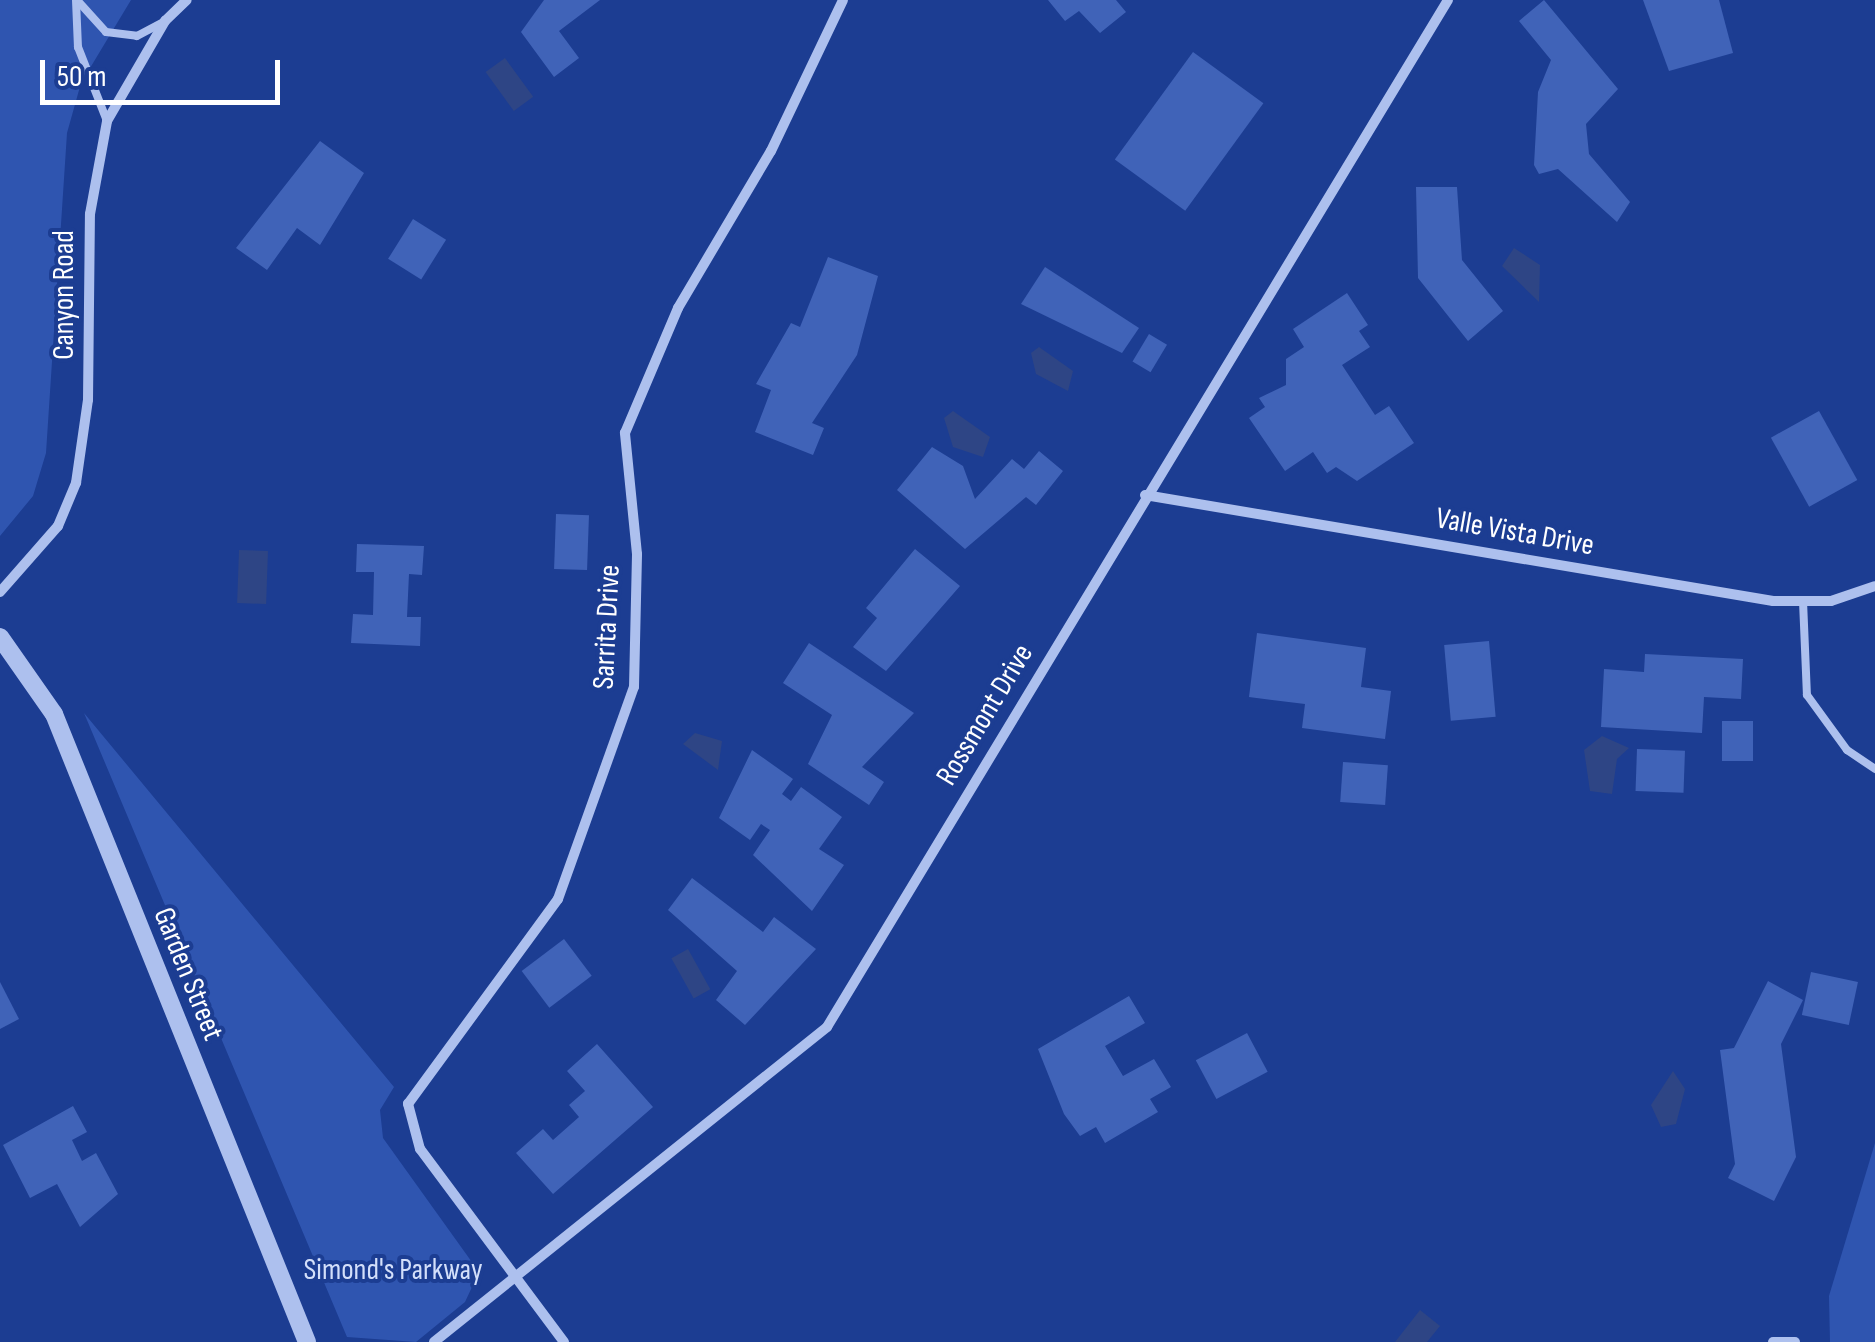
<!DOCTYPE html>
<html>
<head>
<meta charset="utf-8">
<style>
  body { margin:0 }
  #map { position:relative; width:1875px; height:1342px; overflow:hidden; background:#1c3d92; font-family:"Sofia Sans Condensed",sans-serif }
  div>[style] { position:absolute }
  .green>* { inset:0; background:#2f55b0 }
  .water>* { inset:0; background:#2e4585; transform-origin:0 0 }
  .building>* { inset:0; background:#4063b8; transform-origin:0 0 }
  .service>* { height:8px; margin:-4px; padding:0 4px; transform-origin:4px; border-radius:4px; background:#adc0ee }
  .minor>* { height:10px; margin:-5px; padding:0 5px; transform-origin:5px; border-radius:5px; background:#adc0ee }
  .tertiary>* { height:18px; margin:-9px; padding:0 9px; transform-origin:9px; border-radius:9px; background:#adc0ee }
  span { translate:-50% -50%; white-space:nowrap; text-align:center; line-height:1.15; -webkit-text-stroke:8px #1c3d92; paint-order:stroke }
  .street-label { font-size:30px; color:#fff }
  .park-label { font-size:30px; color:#d3dffa }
  .scale { position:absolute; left:40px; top:60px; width:240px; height:45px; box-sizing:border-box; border:5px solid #fff; border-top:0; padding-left:12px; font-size:30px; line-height:35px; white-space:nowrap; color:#fff; -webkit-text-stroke:8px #1c3d92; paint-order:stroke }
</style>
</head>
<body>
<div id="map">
  <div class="green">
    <div style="clip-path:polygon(0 0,131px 0,81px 83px,67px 133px,46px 453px,33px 496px,0 536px)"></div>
    <div style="clip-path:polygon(84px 713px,394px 1087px,380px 1110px,383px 1138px,479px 1272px,465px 1302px,416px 1342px,347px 1337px)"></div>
    <div style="clip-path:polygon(1875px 1143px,1875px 1342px,1830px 1342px,1829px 1296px)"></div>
  </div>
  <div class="water">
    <div style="left:505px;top:58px;width:48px;height:24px;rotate:54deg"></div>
    <div style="clip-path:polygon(1514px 248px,1540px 265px,1539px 302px,1502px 266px)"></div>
    <div style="clip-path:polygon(1039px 347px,1073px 371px,1068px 391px,1036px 374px,1031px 353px)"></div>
    <div style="clip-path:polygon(953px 411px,990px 437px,983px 457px,953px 447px,944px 418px)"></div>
    <div style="left:239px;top:550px;width:29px;height:53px;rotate:2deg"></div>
    <div style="clip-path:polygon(695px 733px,722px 741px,718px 770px,683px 744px)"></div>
    <div style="clip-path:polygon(1602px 736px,1629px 748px,1617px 759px,1612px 794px,1590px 791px,1584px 750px)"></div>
    <div style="left:688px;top:949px;width:46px;height:19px;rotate:61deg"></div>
    <div style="clip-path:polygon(1673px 1071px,1685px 1089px,1676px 1124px,1661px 1127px,1651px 1105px)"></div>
    <div style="clip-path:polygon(1420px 1310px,1440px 1326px,1427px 1342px,1395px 1342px)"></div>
  </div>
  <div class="building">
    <div style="clip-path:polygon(544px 0,600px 0,559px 31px,579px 58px,554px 77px,521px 32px)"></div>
    <div style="clip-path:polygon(1048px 0,1116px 0,1126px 12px,1100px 33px,1079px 11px,1065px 21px)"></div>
    <div style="clip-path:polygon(1544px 0,1618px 89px,1586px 124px,1589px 154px,1630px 202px,1617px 222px,1558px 169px,1539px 174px,1534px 165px,1538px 92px,1551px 60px,1519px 21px)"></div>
    <div style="clip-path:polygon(1643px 0,1719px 0,1733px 53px,1669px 71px)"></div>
    <div style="left:1193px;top:52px;width:87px;height:133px;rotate:36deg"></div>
    <div style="clip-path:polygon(320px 141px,364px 173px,320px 245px,297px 228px,267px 270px,236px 248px)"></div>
    <div style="clip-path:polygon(1416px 187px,1457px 187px,1462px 260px,1503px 311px,1468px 341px,1418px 278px)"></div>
    <div style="left:413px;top:219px;width:39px;height:47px;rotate:32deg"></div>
    <div style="clip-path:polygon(828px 257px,878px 276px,857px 355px,812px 423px,824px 428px,813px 455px,755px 432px,771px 390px,756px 384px,791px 323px,800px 327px)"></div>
    <div style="clip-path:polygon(1045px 267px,1139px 328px,1122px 353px,1021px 304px)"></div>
    <div style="clip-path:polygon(1347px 293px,1368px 325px,1359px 331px,1370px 347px,1342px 365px,1375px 415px,1389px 406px,1414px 443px,1357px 481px,1336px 467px,1327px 473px,1313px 452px,1285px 471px,1249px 418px,1265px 407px,1259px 398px,1286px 385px,1286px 359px,1304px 347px,1293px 329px)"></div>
    <div style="left:1149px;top:334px;width:21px;height:32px;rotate:31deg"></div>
    <div style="left:1819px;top:411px;width:79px;height:55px;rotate:61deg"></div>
    <div style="clip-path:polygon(932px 447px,963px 466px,975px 499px,1012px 459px,1024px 469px,1039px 451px,1063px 471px,1036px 505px,1026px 497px,965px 549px,897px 490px)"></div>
    <div style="left:556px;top:514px;width:33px;height:55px;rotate:2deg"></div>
    <div style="clip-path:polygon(357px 544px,424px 546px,422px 575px,409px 574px,407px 617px,421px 617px,420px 646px,351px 643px,353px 614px,373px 615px,374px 572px,356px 572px)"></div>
    <div style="clip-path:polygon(915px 549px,960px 586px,886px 671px,853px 647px,877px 618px,866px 608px)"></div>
    <div style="clip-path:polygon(1257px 633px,1366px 648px,1361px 687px,1391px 691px,1385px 739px,1302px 728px,1305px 704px,1249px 697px)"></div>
    <div style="left:1489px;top:641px;width:76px;height:45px;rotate:85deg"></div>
    <div style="clip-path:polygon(809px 643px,914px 713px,862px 767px,884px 782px,869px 805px,808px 764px,832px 715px,783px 683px)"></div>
    <div style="clip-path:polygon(1645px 654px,1743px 659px,1741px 699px,1704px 697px,1702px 733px,1601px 727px,1604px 669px,1644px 672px)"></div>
    <div style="left:1722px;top:721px;width:31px;height:40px"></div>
    <div style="left:1637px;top:749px;width:48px;height:42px;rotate:2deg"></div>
    <div style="clip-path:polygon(752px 750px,793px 779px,782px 794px,791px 801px,801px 787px,842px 817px,819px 849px,844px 865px,812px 911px,753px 855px,770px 830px,761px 824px,750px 840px,719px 818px)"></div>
    <div style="left:1343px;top:762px;width:45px;height:40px;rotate:4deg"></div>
    <div style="clip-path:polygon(692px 878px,763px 932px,774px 917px,816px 949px,745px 1025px,716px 1000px,737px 971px,668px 910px)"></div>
    <div style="left:564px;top:939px;width:46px;height:53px;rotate:53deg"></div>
    <div style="left:1811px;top:972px;width:48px;height:44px;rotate:12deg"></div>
    <div style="clip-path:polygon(1768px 981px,1803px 1000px,1781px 1044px,1796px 1157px,1774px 1201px,1728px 1178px,1735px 1164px,1720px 1050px,1734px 1048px)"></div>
    <div style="clip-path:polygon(0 982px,19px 1019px,0 1029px)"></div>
    <div style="clip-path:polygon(1129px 996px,1145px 1023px,1105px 1046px,1123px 1076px,1154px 1059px,1171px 1087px,1150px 1099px,1158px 1112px,1105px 1143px,1096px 1127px,1080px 1136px,1064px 1114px,1038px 1049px)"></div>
    <div style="left:1247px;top:1033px;width:44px;height:58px;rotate:62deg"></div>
    <div style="clip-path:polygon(597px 1044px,653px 1107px,553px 1194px,516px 1153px,543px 1129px,553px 1140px,579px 1117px,569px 1105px,585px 1091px,567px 1071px)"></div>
    <div style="clip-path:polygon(73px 1106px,87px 1132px,72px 1140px,82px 1161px,96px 1153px,118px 1194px,80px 1227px,57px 1184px,30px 1198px,3px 1145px)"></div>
  </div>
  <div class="service">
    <div style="left:76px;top:0;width:47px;rotate:87.6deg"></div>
    <div style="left:78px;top:47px;width:79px;rotate:68.6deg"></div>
    <div style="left:77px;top:0;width:43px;rotate:47.8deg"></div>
    <div style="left:106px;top:32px;width:31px;rotate:7deg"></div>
    <div style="left:137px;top:36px;width:32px;rotate:-28deg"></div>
    <div style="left:1803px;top:601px;width:94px;rotate:87.6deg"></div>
    <div style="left:1807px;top:695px;width:68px;rotate:54deg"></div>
    <div style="left:1847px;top:750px;width:34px;rotate:34deg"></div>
  </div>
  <div class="minor">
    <div style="left:1145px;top:495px;width:637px;rotate:9.58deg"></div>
    <div style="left:1773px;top:601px;width:58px"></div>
    <div style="left:1831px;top:601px;width:46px;rotate:-18.8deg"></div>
    <div style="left:0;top:592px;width:88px;rotate:-48.7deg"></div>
    <div style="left:58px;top:526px;width:47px;rotate:-67.3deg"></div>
    <div style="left:76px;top:483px;width:84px;rotate:-81.8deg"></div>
    <div style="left:88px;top:400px;width:186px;rotate:-89.4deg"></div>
    <div style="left:90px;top:214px;width:95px;rotate:-79.6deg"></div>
    <div style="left:107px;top:121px;width:116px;rotate:-59.9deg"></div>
    <div style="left:165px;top:21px;width:30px;rotate:-44deg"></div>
    <div style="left:434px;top:1342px;width:504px;rotate:-38.71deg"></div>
    <div style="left:827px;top:1027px;width:1200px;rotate:-58.84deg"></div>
    <div style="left:564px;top:1342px;width:241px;rotate:-126.7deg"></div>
    <div style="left:420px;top:1149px;width:47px;rotate:-104.9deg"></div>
    <div style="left:408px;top:1104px;width:254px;rotate:-53.8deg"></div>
    <div style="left:558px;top:899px;width:225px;rotate:-70.3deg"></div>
    <div style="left:634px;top:687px;width:133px;rotate:-88.7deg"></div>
    <div style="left:637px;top:554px;width:122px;rotate:-95.7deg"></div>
    <div style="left:625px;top:433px;width:136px;rotate:-67deg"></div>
    <div style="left:678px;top:308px;width:182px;rotate:-59.4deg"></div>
    <div style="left:771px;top:151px;width:167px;rotate:-64.5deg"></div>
    <div style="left:1773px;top:1342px;width:22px"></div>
  </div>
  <div class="tertiary">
    <div style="left:0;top:637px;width:94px;rotate:55deg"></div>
    <div style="left:54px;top:714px;width:677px;rotate:68.06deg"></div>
  </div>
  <div class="street-label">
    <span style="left:64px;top:295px;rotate:-90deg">Canyon Road</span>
    <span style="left:1515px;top:532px;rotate:10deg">Valle Vista Drive</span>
    <span style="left:607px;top:627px;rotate:-87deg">Sarrita Drive</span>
    <span style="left:985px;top:715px;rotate:-59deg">Rossmont Drive</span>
    <span style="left:188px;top:974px;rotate:68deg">Garden Street</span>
  </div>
  <div class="park-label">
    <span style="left:393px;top:1270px">Simond's Parkway</span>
  </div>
  <div class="scale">50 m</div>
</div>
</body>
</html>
